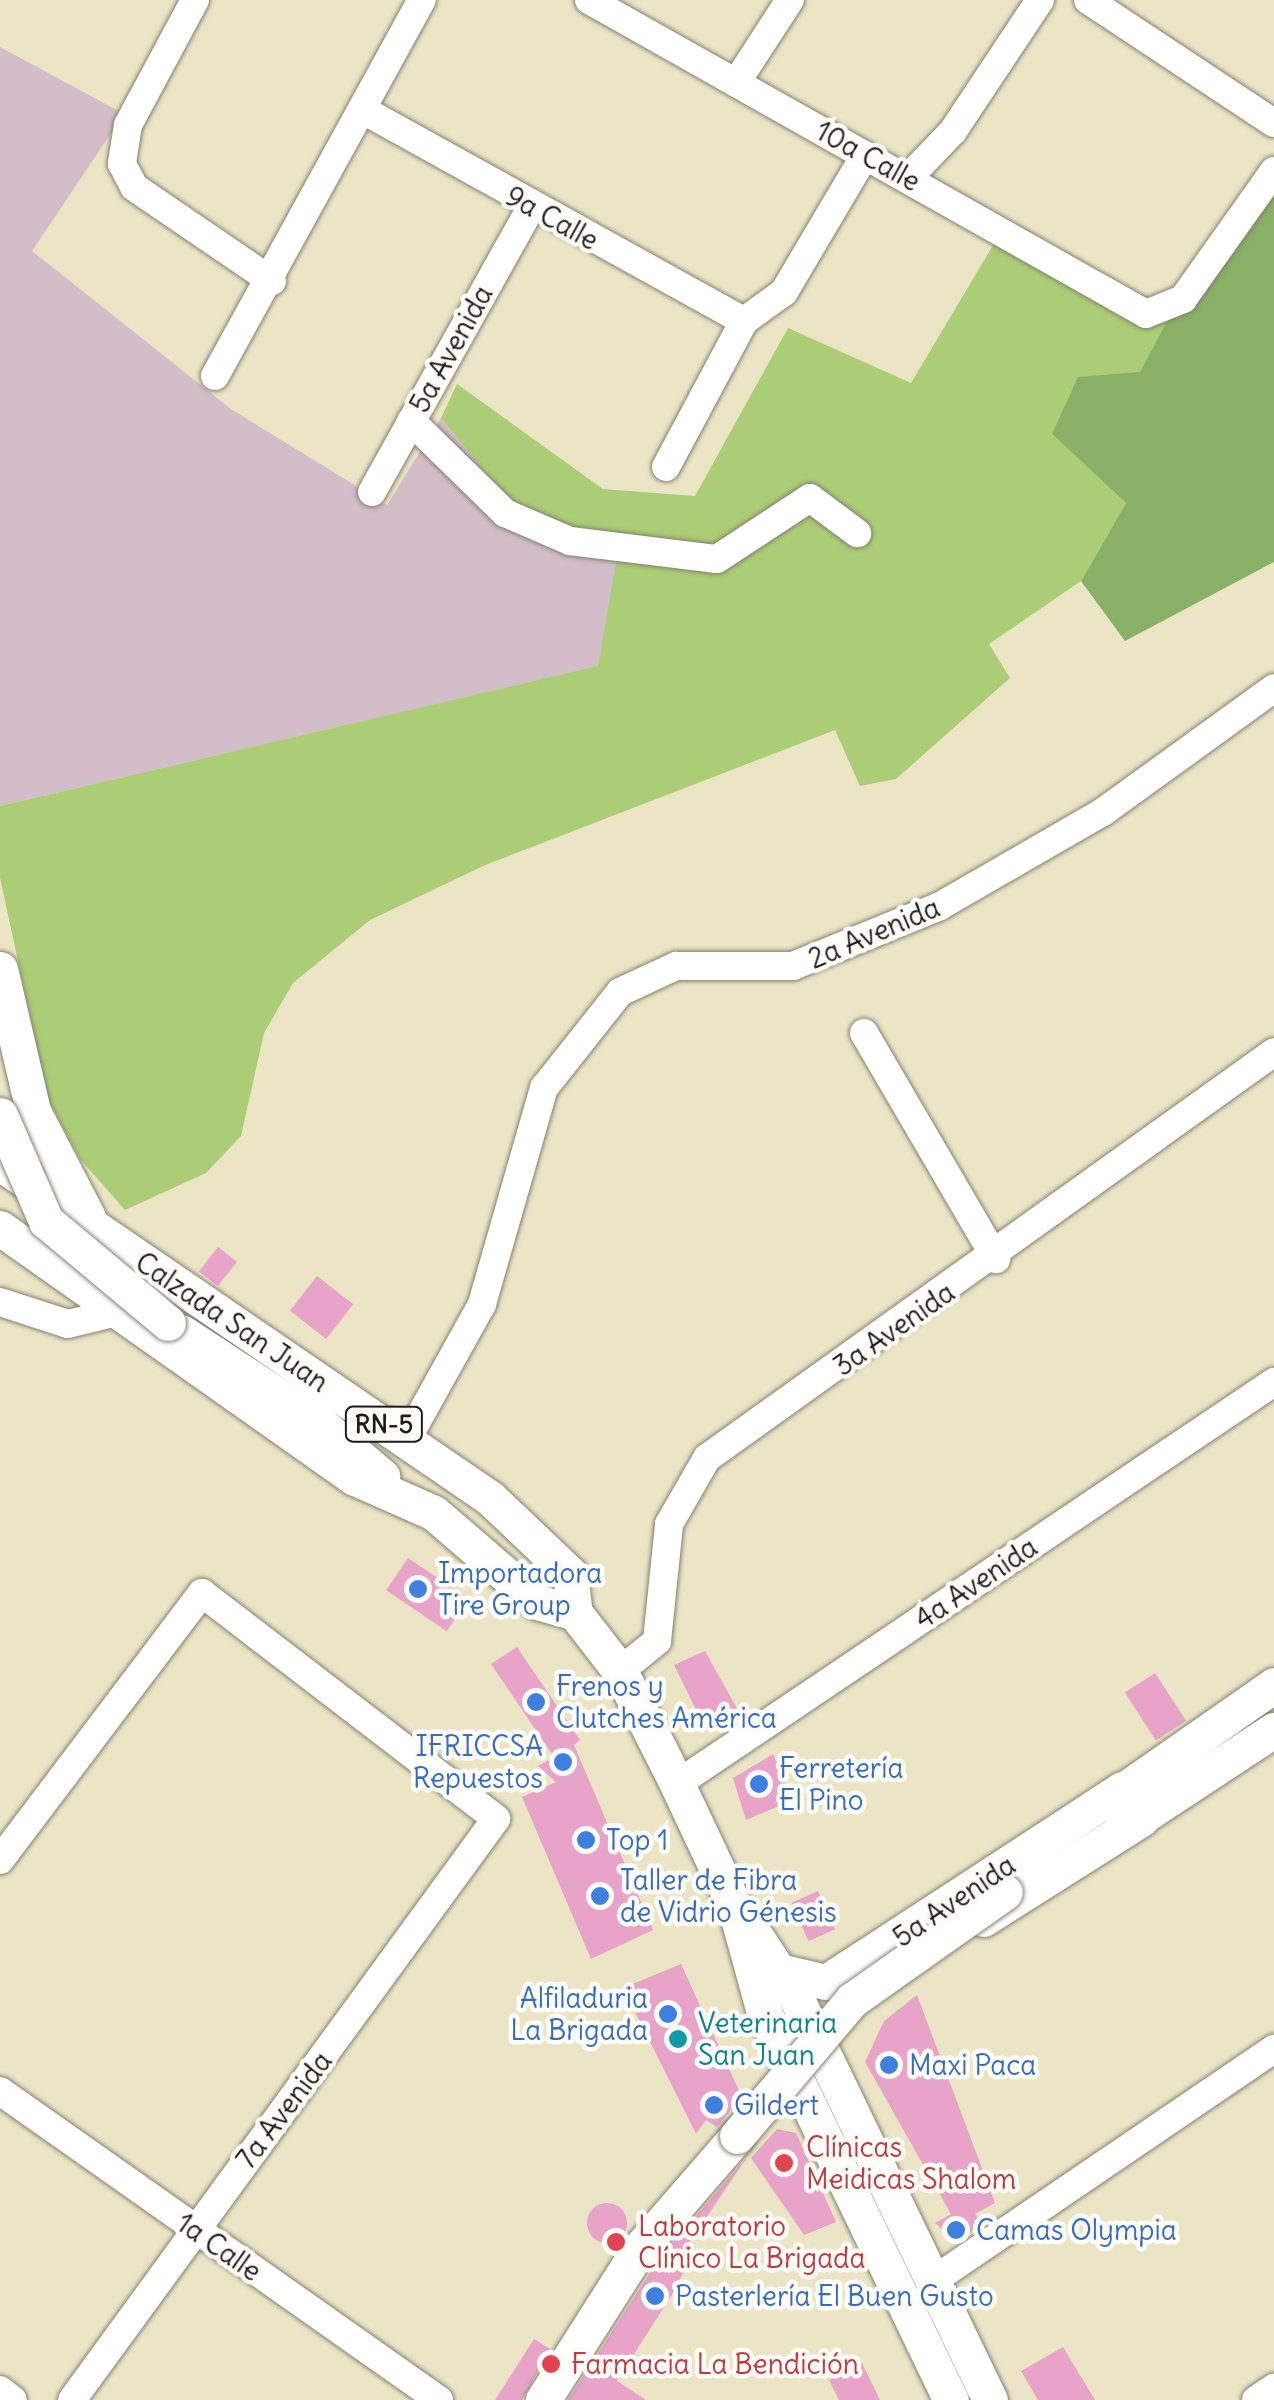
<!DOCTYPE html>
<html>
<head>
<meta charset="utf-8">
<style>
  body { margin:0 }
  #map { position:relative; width:1274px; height:2400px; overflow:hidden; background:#ebe5c6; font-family:Delius,sans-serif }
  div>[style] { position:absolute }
  .industrial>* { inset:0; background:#d2bdc8 }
  .green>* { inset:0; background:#abcd75 }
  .forest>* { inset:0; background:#88b066 }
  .building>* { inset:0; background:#e7a3c8; transform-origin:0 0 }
  .round { border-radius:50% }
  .roads { filter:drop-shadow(0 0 2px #848071) drop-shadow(0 0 2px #848071) }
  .minor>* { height:28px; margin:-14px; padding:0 14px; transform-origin:14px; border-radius:14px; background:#fff }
  .major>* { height:35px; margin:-17.5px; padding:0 17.5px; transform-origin:17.5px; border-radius:17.5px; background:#fff }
  .bridges { filter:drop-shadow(0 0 2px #848071) drop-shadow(0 0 2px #848071) }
  .major-bridge>* { height:35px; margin:-17.5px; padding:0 17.5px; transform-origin:17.5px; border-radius:17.5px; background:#fff }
  .dots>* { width:28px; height:28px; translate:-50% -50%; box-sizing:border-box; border:5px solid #fdfcf7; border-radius:50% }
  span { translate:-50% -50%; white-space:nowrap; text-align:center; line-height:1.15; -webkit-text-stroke:9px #fdfcf7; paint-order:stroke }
  .shield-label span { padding:2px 8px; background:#fdfcf7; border:2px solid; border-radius:8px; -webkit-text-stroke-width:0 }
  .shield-label { font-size:25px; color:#1c1c1c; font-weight:700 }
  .street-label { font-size:28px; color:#1c1c1c }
  .shop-label { font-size:28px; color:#366cbe }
  .left { translate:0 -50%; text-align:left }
  .right { translate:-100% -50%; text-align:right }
  .culture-label { font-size:28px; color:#0d838f }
  .health-label { font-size:28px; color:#be3a42 }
</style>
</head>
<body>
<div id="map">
  <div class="industrial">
    <div style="clip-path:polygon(0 47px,124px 114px,32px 251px,231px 409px,387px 505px,441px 418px,513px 506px,619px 545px,599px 666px,0 806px)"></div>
  </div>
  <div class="green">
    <div style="clip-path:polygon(1001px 232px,1168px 319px,1140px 372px,1052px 434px,1126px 503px,1081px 581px,989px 644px,1010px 678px,896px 779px,860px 786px,835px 730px,483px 866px,370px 920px,293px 983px,264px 1033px,241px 1136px,206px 1173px,125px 1210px,80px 1159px,48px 1099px,0 878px,0 806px,598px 666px,619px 545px,513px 506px,441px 418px,457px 384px,603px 489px,695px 496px,788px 328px,911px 383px)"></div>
  </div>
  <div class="forest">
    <div style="clip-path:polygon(1274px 191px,1274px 562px,1125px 641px,1081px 581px,1126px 503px,1052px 434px,1078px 377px,1140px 372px,1168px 319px)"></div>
  </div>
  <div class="building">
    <div style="left:218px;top:1247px;width:24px;height:31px;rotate:38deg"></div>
    <div style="left:317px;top:1276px;width:46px;height:44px;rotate:38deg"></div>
    <div style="left:408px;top:1558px;width:73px;height:39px;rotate:34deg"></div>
    <div style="clip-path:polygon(517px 1647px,580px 1740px,574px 1745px,653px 1930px,591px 1959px,522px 1797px,556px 1782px,538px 1766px,554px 1757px,491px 1664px)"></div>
    <div style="clip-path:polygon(705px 1651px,739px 1712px,707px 1732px,674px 1665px)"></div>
    <div style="left:1155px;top:1673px;width:57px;height:36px;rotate:57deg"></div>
    <div style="clip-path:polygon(773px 1754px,793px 1800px,746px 1820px,733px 1778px)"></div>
    <div style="left:818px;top:1891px;width:42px;height:29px;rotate:66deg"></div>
    <div style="clip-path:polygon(681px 1964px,742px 2097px,717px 2127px,706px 2120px,696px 2134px,623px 1988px)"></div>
    <div style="clip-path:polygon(917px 1995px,995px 2203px,975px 2214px,983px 2223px,956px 2242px,935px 2223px,951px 2214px,865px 2062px,884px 2021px)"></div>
    <div style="clip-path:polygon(777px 2129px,796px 2133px,836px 2222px,804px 2235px,751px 2158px)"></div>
    <div style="clip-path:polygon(747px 2157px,688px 2245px,695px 2249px,673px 2293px,617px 2381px,646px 2400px,568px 2400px,659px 2259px)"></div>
    <div class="round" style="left:587px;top:2203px;width:40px;height:40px"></div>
    <div style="clip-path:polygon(534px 2339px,550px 2349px,522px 2400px,495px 2400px)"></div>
    <div style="clip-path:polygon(1063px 2347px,1095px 2400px,1038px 2400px,1021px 2371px)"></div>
    <div style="clip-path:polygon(862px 2363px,880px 2400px,839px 2400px,829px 2380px)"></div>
  </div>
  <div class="roads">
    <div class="minor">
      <div style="left:195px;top:0;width:142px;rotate:118.2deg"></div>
      <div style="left:128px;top:125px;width:39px;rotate:99deg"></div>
      <div style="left:122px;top:164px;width:26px;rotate:62deg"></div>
      <div style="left:134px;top:187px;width:167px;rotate:34.3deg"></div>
      <div style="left:589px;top:0;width:639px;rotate:29.41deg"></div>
      <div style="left:1146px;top:314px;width:40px;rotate:-22deg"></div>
      <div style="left:1183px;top:299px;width:157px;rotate:-54.6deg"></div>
      <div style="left:1088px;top:0;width:223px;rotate:33.5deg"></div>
      <div style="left:736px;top:83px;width:99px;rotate:-57deg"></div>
      <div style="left:363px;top:110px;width:436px;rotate:29deg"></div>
      <div style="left:908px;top:178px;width:65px;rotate:-46.2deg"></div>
      <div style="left:953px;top:131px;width:157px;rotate:-56.4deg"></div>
      <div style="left:215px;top:376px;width:429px;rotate:-61.2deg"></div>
      <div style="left:411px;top:421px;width:132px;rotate:44.4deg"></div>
      <div style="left:505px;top:513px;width:71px;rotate:23.3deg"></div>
      <div style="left:570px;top:541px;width:148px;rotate:7deg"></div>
      <div style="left:717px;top:559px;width:111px;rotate:-33.3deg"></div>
      <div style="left:810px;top:498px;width:59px;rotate:36.7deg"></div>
      <div style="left:666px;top:467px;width:166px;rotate:-61.9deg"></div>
      <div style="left:744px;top:321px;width:49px;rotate:-35.9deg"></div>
      <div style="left:784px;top:292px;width:159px;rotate:-59.4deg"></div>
      <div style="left:372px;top:492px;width:326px;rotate:-60.8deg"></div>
      <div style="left:864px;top:1033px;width:262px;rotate:59.7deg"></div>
      <div style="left:0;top:1302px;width:71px;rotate:17.9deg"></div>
      <div style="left:68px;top:1324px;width:46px;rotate:-13.7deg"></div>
      <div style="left:407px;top:1439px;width:154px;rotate:-60.9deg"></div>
      <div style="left:482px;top:1304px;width:225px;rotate:-74deg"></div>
      <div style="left:544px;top:1088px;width:122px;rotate:-51.6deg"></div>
      <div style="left:620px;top:992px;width:62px;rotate:-24.9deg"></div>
      <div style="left:676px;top:966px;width:117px"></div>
      <div style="left:793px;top:966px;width:159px;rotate:-22.2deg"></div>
      <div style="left:940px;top:906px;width:188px;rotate:-30deg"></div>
      <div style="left:1103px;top:812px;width:211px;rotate:-35.9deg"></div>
      <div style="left:620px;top:1671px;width:48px;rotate:-39deg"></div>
      <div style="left:657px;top:1641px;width:118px;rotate:-84.1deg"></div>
      <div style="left:669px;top:1524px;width:76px;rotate:-60.1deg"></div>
      <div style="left:707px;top:1458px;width:697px;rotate:-35.6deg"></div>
      <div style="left:677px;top:1784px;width:720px;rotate:-33.96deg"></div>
      <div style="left:0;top:1860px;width:335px;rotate:-52.9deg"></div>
      <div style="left:202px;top:1593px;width:371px;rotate:37.5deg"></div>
      <div style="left:496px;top:1819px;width:719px;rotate:126.12deg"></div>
      <div style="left:0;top:2091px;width:537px;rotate:35.14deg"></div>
      <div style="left:931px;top:2282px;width:415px;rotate:-34.2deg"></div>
      <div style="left:0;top:2390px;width:16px;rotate:38deg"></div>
      <div style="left:1256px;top:2400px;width:22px;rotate:-34deg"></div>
    </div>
    <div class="major">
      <div style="left:0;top:969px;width:146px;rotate:76.9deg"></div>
      <div style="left:33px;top:1111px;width:119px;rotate:62.6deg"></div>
      <div style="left:0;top:1163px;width:594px;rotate:34.36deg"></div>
      <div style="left:490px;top:1498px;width:110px;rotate:43.5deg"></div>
      <div style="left:570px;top:1574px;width:39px;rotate:83deg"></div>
      <div style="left:575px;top:1613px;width:73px;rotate:52.2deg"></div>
      <div style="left:620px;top:1671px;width:127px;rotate:63.2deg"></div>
      <div style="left:677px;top:1784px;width:136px;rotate:64.8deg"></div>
      <div style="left:735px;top:1907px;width:109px;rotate:74.6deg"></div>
      <div style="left:764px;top:2012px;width:431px;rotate:64.3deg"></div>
      <div style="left:0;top:1228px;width:434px;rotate:35.2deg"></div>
      <div style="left:355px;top:1478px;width:86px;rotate:23.9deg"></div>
      <div style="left:434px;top:1513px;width:136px;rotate:40.8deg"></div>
      <div style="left:537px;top:1602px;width:40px;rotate:16deg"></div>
      <div style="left:181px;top:1332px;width:161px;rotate:33.1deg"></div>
      <div style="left:316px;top:1420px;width:87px;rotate:40.3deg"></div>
      <div style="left:1105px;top:1803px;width:206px;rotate:-34.9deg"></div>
      <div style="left:1120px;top:1831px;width:184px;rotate:-33.3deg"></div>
      <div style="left:983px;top:1919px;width:187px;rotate:-32.3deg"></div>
      <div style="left:751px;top:1929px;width:84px;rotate:56.7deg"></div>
      <div style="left:797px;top:1999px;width:445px;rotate:64.3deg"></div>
      <div style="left:779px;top:1971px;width:48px;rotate:13.2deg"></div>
      <div style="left:826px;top:1982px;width:353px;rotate:-33.1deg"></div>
      <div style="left:543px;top:2400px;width:180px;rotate:-57.5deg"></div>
      <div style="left:640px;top:2248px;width:148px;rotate:-49.1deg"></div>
    </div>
  </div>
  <div class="bridges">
    <div class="major-bridge">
      <div style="left:0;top:1115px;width:116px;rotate:66.5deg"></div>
      <div style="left:46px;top:1221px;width:159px;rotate:39.9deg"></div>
      <div style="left:737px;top:2136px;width:178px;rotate:-49.8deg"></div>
      <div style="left:852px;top:2000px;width:187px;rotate:-35.2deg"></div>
    </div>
  </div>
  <div class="dots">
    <div style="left:418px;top:1589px;background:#3f7fe0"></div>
    <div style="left:536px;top:1702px;background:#3f7fe0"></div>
    <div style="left:563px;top:1762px;background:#3f7fe0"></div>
    <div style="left:759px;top:1784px;background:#3f7fe0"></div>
    <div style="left:586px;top:1840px;background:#3f7fe0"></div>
    <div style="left:600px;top:1896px;background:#3f7fe0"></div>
    <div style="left:668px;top:2014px;background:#3f7fe0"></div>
    <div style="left:678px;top:2039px;background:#0f9aa8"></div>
    <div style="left:889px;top:2065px;background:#3f7fe0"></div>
    <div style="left:714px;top:2105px;background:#3f7fe0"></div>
    <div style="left:784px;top:2163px;background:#e0444e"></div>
    <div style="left:956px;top:2230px;background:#3f7fe0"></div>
    <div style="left:616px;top:2242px;background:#e0444e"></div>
    <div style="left:655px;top:2296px;background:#3f7fe0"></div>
    <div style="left:551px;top:2364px;background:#e0444e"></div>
  </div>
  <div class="shield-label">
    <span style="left:384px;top:1424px">RN-5</span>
  </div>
  <div class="street-label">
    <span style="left:868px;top:156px;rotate:29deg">10a Calle</span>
    <span style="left:552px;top:218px;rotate:29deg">9a Calle</span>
    <span style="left:451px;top:349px;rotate:-61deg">5a Avenida</span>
    <span style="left:874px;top:933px;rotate:-23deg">2a Avenida</span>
    <span style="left:232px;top:1322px;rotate:34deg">Calzada San Juan</span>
    <span style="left:894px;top:1329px;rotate:-35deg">3a Avenida</span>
    <span style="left:976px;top:1583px;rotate:-34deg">4a Avenida</span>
    <span style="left:954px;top:1901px;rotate:-34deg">5a Avenida</span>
    <span style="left:284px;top:2110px;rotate:-53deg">7a Avenida</span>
    <span style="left:219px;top:2247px;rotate:35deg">1a Calle</span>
  </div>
  <div class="shop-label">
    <span class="left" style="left:438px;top:1589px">Importadora<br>Tire Group</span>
    <span class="left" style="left:556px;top:1702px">Frenos y<br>Clutches América</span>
    <span class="right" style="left:543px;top:1762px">IFRICCSA<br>Repuestos</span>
    <span class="left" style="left:779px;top:1784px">Ferretería<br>El Pino</span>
    <span class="left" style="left:606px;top:1840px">Top 1</span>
    <span class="left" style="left:620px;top:1896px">Taller de Fibra<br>de Vidrio Génesis</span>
    <span class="right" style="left:648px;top:2014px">Alfiladuria<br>La Brigada</span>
    <span class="left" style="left:909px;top:2065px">Maxi Paca</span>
    <span class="left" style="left:734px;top:2105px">Gildert</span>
    <span class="left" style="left:976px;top:2230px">Camas Olympia</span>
    <span class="left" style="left:675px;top:2296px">Pasterlería El Buen Gusto</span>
  </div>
  <div class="culture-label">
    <span class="left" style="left:698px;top:2039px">Veterinaria<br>San Juan</span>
  </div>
  <div class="health-label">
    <span class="left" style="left:806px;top:2163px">Clínicas<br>Meidicas Shalom</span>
    <span class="left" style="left:638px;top:2242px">Laboratorio<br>Clínico La Brigada</span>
    <span class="left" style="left:571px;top:2364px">Farmacia La Bendición</span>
  </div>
</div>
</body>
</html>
